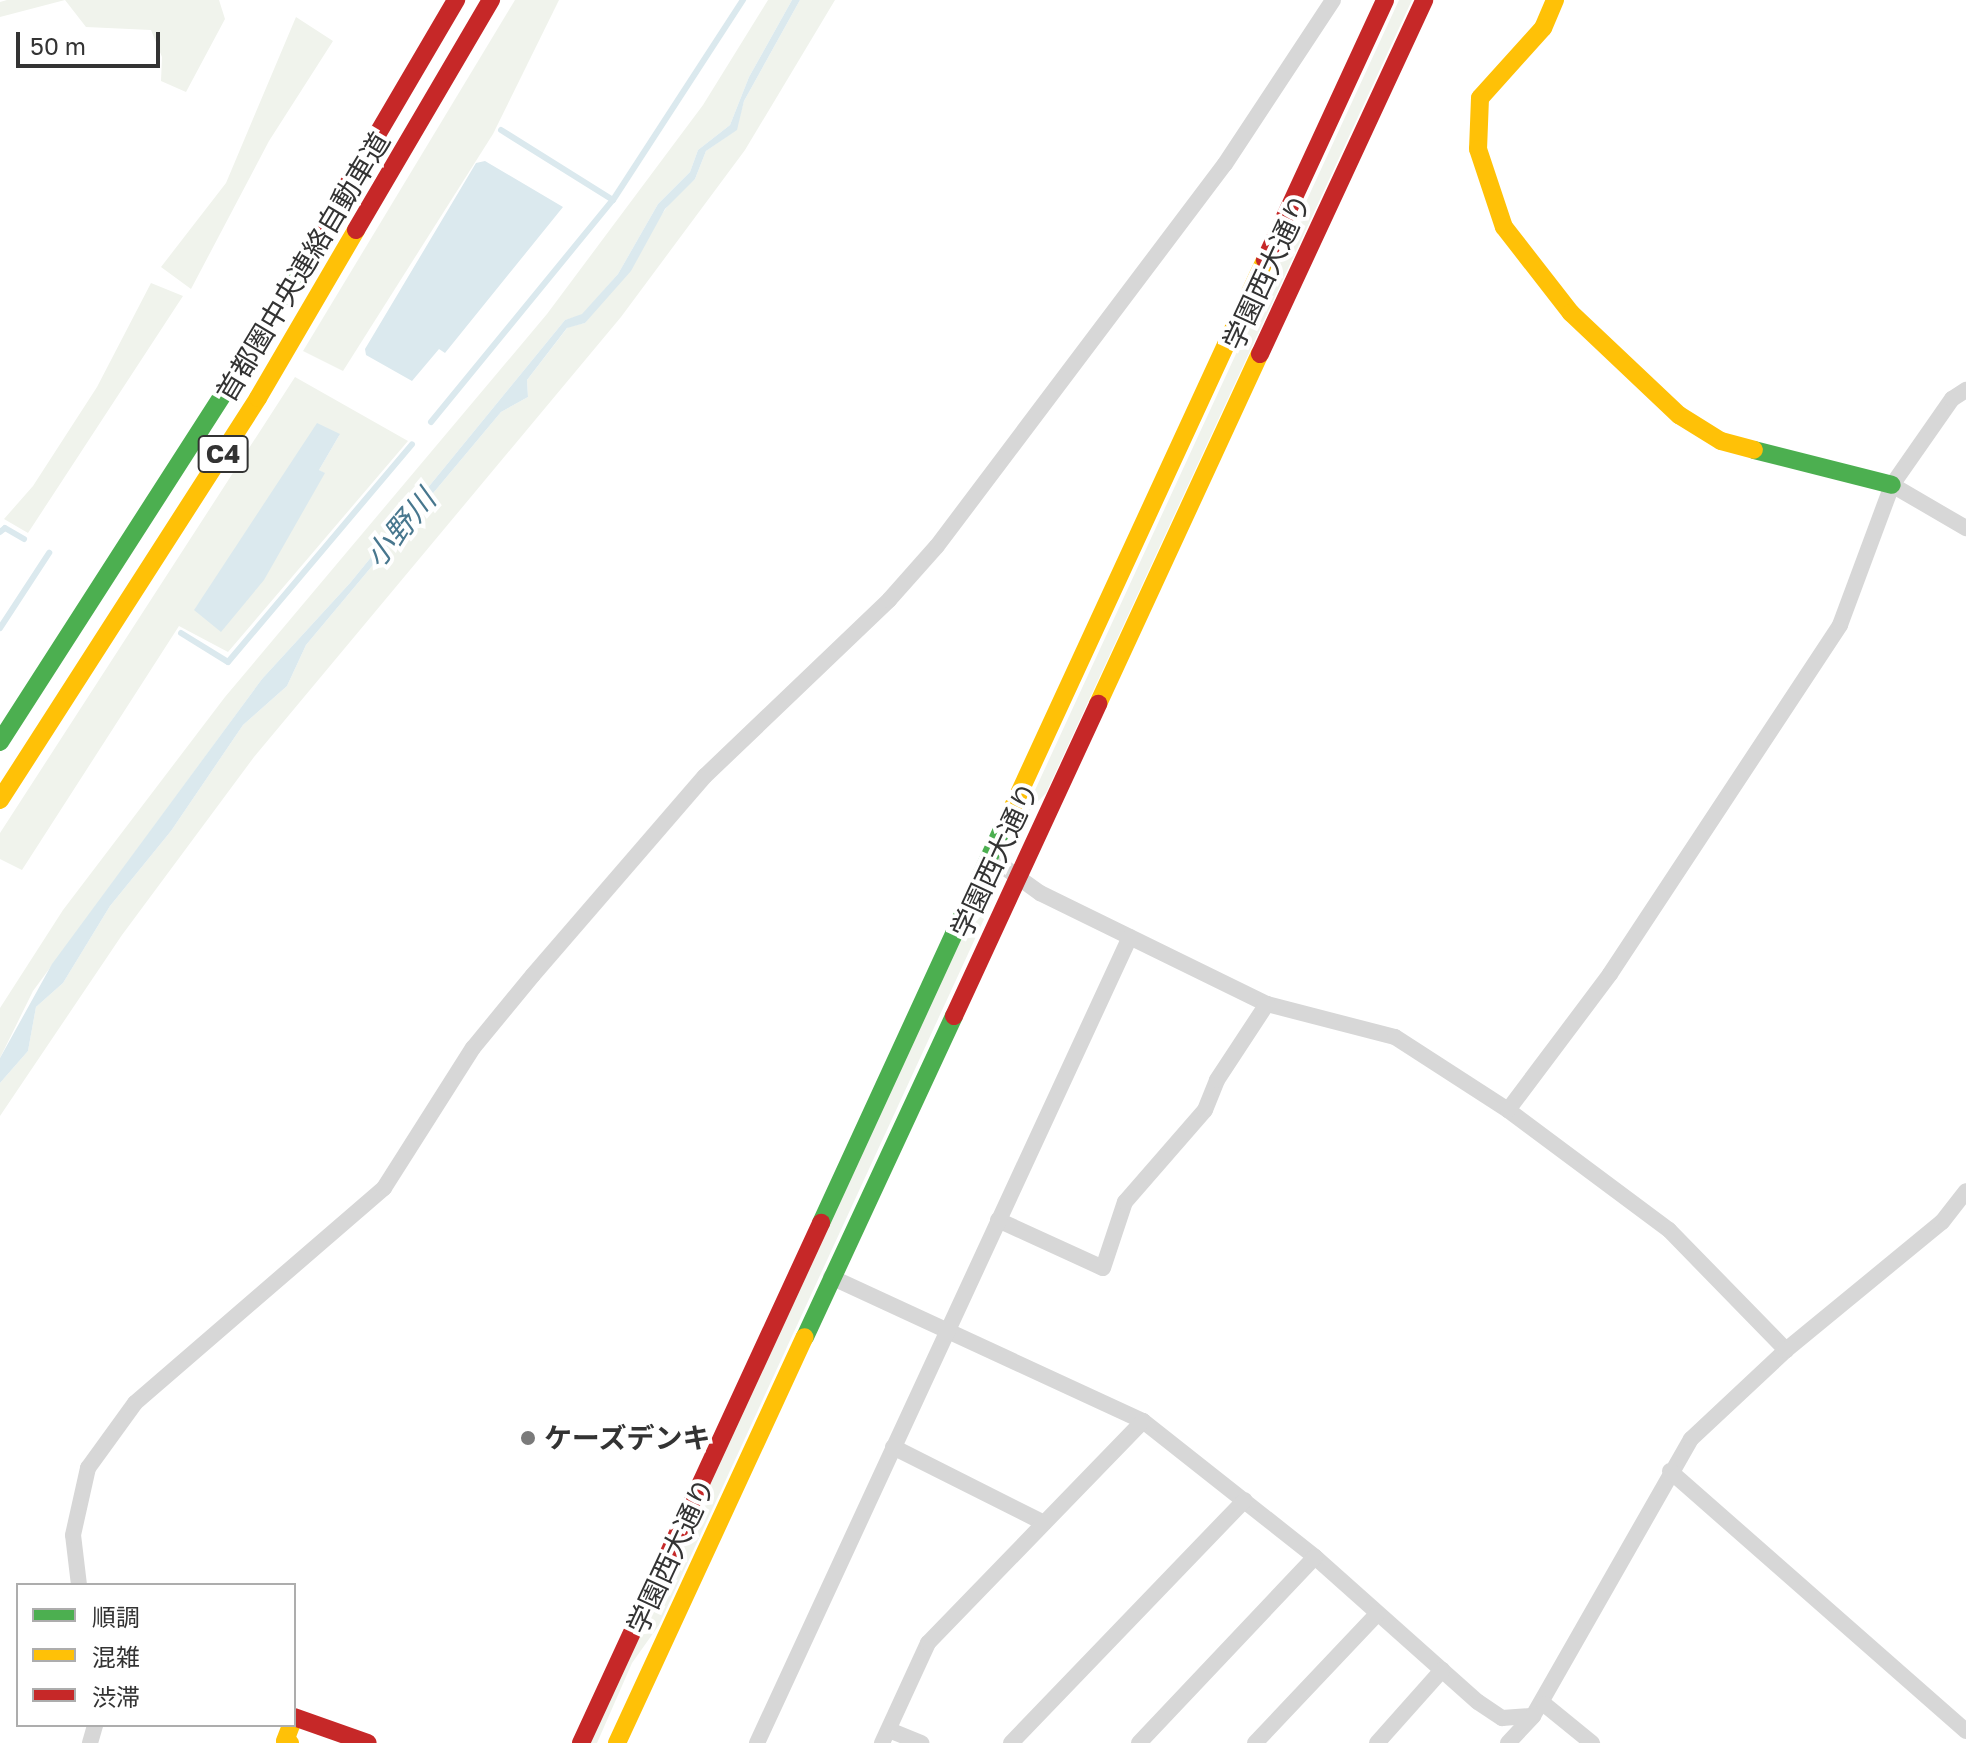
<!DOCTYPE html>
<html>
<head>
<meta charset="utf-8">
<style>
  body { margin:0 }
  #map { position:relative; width:1966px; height:1743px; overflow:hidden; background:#fff; font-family:"Golos Text","Noto Sans JP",sans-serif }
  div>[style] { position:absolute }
  .green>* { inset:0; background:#f0f3ec }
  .water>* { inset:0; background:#dbe9ee }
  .stream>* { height:6px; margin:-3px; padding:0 3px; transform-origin:3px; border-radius:3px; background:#dbe9ee }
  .street>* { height:16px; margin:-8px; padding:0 8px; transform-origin:8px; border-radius:8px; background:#d7d7d7 }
  .fast>* { height:18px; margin:-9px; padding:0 9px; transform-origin:9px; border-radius:9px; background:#4caf50 }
  .slow>* { height:18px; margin:-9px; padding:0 9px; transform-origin:9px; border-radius:9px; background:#ffc107 }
  .jam>* { height:18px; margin:-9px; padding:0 9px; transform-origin:9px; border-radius:9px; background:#c62828 }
  .dots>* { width:22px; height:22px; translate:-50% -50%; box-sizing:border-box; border:4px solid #fff; border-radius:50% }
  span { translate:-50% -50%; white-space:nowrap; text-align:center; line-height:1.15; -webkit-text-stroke:8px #fff; paint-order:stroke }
  .shield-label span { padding:2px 6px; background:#fff; border:2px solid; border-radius:6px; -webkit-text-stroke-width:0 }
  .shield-label { font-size:26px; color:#333; font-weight:700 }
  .street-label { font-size:28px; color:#333 }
  .poi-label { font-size:28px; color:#333; font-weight:700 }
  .left { translate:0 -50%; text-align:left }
  .water-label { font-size:30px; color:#48778e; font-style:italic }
  .legend { position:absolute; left:16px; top:1583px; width:280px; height:144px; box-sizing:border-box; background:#fff; border:2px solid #adadad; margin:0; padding:10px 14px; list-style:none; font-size:24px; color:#333 }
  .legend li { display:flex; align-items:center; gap:16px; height:40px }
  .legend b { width:40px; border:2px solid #adadad }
  .scale { position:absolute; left:16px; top:32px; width:144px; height:36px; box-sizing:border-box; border:4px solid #333; border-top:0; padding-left:10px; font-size:24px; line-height:28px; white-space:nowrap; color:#333; -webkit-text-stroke:6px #fff; paint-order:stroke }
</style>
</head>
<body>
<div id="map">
  <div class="green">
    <div style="clip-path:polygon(7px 0,219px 0,225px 19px,186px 92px,161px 81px,162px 57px,151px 30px,86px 27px,65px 0,0 17px,0 2px)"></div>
    <div style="clip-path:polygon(515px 0,559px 0,493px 134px,343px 371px,303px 351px)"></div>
    <div style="clip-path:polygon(768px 0,792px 0,749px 77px,730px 125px,698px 150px,690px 172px,658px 204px,618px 274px,582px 315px,565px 320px,350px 583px,262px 679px,33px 991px,0 1058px,0 1008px,63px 910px,225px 697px,547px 314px,703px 105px)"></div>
    <div style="clip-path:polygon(800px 0,835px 0,745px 150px,621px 317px,254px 757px,122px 935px,0 1116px,0 1083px,28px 1051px,36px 1007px,63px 983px,110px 906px,171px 831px,243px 725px,287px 686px,306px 645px,501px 412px,528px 397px,527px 380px,568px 327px,585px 323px,674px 197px,695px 179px,706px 151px,736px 130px,744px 101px)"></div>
    <div style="clip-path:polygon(1399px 0,1412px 0,1046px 793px,1026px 814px,1006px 853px)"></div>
    <div style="clip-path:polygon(296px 17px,333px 41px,269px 141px,191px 289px,161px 267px,226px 183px)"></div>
    <div style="clip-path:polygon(151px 283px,183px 296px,28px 533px,4px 519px,33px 486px,97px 387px)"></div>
    <div style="clip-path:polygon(evenodd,295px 377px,408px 441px,228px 652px,179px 626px,22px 870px,0 859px,0 833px,295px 377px,340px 434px,319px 470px,324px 473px,194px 610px,244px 541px,340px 434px)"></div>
    <div style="clip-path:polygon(1003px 878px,659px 1625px,632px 1663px,597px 1743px,590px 1743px,961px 939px,986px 910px)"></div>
  </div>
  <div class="water">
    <div style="clip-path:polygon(792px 0,800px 0,744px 101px,737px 130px,706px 151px,695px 179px,665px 209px,631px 271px,585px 323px,567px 328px,527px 380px,528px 397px,501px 412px,306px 645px,287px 686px,243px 725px,171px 831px,110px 906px,63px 983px,36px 1007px,28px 1051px,0 1083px,0 1058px,52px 964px,262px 679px,350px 583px,565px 320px,582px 314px,618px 274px,658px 204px,690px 172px,698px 150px,730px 125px,749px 77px)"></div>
    <div style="clip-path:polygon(485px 161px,563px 207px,445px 353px,439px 349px,412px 381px,366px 355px,365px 349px,476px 163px)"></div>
    <div style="clip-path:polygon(317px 423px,340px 434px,319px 470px,325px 473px,264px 580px,221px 632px,194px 610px)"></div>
  </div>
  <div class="stream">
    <div style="left:501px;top:130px;width:132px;rotate:32deg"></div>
    <div style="left:431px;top:422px;width:287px;rotate:-50.7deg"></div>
    <div style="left:613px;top:200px;width:239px;rotate:-57deg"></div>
    <div style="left:0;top:532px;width:6px;rotate:-39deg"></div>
    <div style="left:5px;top:528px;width:22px;rotate:30deg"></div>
    <div style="left:0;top:628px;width:90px;rotate:-56.8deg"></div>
    <div style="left:181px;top:633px;width:55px;rotate:31.7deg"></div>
    <div style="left:228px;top:662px;width:285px;rotate:-49.8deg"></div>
  </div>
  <div class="street">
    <div style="left:1892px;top:485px;width:86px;rotate:30.2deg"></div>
    <div style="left:990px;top:857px;width:62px;rotate:35.8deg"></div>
    <div style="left:1040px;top:893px;width:253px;rotate:26.1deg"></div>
    <div style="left:1267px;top:1004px;width:132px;rotate:14.5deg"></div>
    <div style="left:1395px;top:1037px;width:135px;rotate:32.9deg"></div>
    <div style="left:1508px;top:1110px;width:201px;rotate:36.7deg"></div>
    <div style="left:1669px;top:1230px;width:168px;rotate:45.7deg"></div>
    <div style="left:1508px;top:1110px;width:170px;rotate:-53.1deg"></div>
    <div style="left:1610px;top:974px;width:418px;rotate:-56.6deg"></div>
    <div style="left:1840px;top:625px;width:149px;rotate:-69.6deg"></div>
    <div style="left:1892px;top:485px;width:105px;rotate:-55.1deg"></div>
    <div style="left:1952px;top:399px;width:17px;rotate:-33deg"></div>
    <div style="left:998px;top:1220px;width:115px;rotate:24.6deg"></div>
    <div style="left:1103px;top:1268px;width:70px;rotate:-71.6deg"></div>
    <div style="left:1125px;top:1202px;width:122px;rotate:-49deg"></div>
    <div style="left:1205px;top:1110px;width:32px;rotate:-68deg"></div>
    <div style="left:1217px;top:1080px;width:91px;rotate:-56.7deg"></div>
    <div style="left:831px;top:1277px;width:344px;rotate:24.8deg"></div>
    <div style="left:1143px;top:1421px;width:219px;rotate:38.3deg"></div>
    <div style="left:1315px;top:1557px;width:218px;rotate:41.7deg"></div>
    <div style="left:1478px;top:1702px;width:29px;rotate:34deg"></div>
    <div style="left:1502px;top:1718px;width:31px;rotate:-4deg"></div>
    <div style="left:1533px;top:1716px;width:319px;rotate:-60.3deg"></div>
    <div style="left:1691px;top:1439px;width:130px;rotate:-43.1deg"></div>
    <div style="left:1786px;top:1350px;width:202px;rotate:-39.4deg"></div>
    <div style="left:1942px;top:1222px;width:39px;rotate:-52deg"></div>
    <div style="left:893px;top:1447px;width:169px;rotate:26.7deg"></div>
    <div style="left:1670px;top:1471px;width:394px;rotate:41.3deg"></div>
    <div style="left:79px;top:1585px;width:50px;rotate:-96.8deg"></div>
    <div style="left:73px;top:1535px;width:69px;rotate:-77.4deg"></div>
    <div style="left:88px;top:1468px;width:80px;rotate:-54.1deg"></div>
    <div style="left:135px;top:1403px;width:329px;rotate:-40.8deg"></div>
    <div style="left:384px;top:1188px;width:166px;rotate:-57.6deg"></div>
    <div style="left:473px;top:1048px;width:94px;rotate:-50.6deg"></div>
    <div style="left:533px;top:975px;width:263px;rotate:-49.2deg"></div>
    <div style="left:705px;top:776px;width:255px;rotate:-43.7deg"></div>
    <div style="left:889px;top:600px;width:72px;rotate:-48.4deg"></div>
    <div style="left:937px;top:546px;width:478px;rotate:-53deg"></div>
    <div style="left:1225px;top:164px;width:196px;rotate:-56.6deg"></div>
    <div style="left:1544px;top:1704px;width:62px;rotate:39.1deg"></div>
    <div style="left:889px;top:1730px;width:35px;rotate:22deg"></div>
    <div style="left:90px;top:1743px;width:19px;rotate:-74deg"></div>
    <div style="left:757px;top:1743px;width:888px;rotate:-65.17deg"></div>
    <div style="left:882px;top:1743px;width:110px;rotate:-65.3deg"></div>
    <div style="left:928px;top:1643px;width:309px;rotate:-45.9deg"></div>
    <div style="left:1011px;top:1743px;width:337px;rotate:-46.1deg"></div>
    <div style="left:1139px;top:1743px;width:256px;rotate:-46.6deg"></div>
    <div style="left:1255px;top:1743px;width:178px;rotate:-46.6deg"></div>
    <div style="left:1377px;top:1743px;width:98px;rotate:-48.3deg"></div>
    <div style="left:1508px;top:1743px;width:37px;rotate:-47deg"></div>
  </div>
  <div class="fast">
    <div style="left:1754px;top:450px;width:142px;rotate:14.2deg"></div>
    <div style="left:0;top:742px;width:429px;rotate:-57.3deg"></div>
    <div style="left:232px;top:381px;width:153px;rotate:-59.4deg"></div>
    <div style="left:821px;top:1223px;width:437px;rotate:-65.3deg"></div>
    <div style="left:805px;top:1337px;width:354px;rotate:-65.1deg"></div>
  </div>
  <div class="slow">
    <div style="left:1555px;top:0;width:30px;rotate:113deg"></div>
    <div style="left:1543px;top:28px;width:94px;rotate:132deg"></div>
    <div style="left:1480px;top:98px;width:51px;rotate:92.2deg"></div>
    <div style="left:1478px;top:149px;width:82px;rotate:71.6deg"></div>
    <div style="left:1504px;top:227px;width:109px;rotate:52.1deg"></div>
    <div style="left:1571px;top:313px;width:149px;rotate:43.4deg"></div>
    <div style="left:1679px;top:415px;width:49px;rotate:31.8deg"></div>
    <div style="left:1721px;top:441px;width:34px;rotate:15deg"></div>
    <div style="left:1098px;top:704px;width:386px;rotate:-65.2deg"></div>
    <div style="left:0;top:800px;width:478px;rotate:-57.3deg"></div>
    <div style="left:258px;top:398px;width:194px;rotate:-59.7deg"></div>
    <div style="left:1004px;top:826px;width:623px;rotate:-65.24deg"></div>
    <div style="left:290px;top:1743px;width:5px;rotate:-158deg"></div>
    <div style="left:285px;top:1741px;width:17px;rotate:-69deg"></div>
    <div style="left:617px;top:1743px;width:447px;rotate:-65.2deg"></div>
  </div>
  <div class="jam">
    <div style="left:356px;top:230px;width:267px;rotate:-59.6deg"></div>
    <div style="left:310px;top:249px;width:289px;rotate:-59.6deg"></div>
    <div style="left:1265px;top:260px;width:286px;rotate:-65.2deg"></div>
    <div style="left:1260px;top:354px;width:390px;rotate:-65.1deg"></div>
    <div style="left:954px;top:1016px;width:344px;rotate:-65.2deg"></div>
    <div style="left:294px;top:1717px;width:78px;rotate:19.4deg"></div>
    <div style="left:581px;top:1743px;width:573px;rotate:-65.22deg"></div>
  </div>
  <div class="dots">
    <div style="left:528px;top:1438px;background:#7a7a7a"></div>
  </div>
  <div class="shield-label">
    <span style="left:223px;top:454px">C4</span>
  </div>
  <div class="street-label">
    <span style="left:303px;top:267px;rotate:-59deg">首都圏中央連絡自動車道</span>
    <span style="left:1267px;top:272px;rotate:-65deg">学園西大通り</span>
    <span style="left:995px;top:860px;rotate:-65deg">学園西大通り</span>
    <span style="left:671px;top:1556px;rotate:-65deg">学園西大通り</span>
  </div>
  <div class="poi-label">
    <span class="left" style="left:544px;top:1438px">ケーズデンキ</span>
  </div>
  <div class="water-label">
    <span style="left:400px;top:528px;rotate:-50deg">小野川</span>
  </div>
  <ul class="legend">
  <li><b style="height:10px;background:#4caf50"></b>順調</li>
  <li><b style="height:10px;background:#ffc107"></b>混雑</li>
  <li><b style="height:10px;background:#c62828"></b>渋滞</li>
  </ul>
  <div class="scale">50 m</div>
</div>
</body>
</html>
